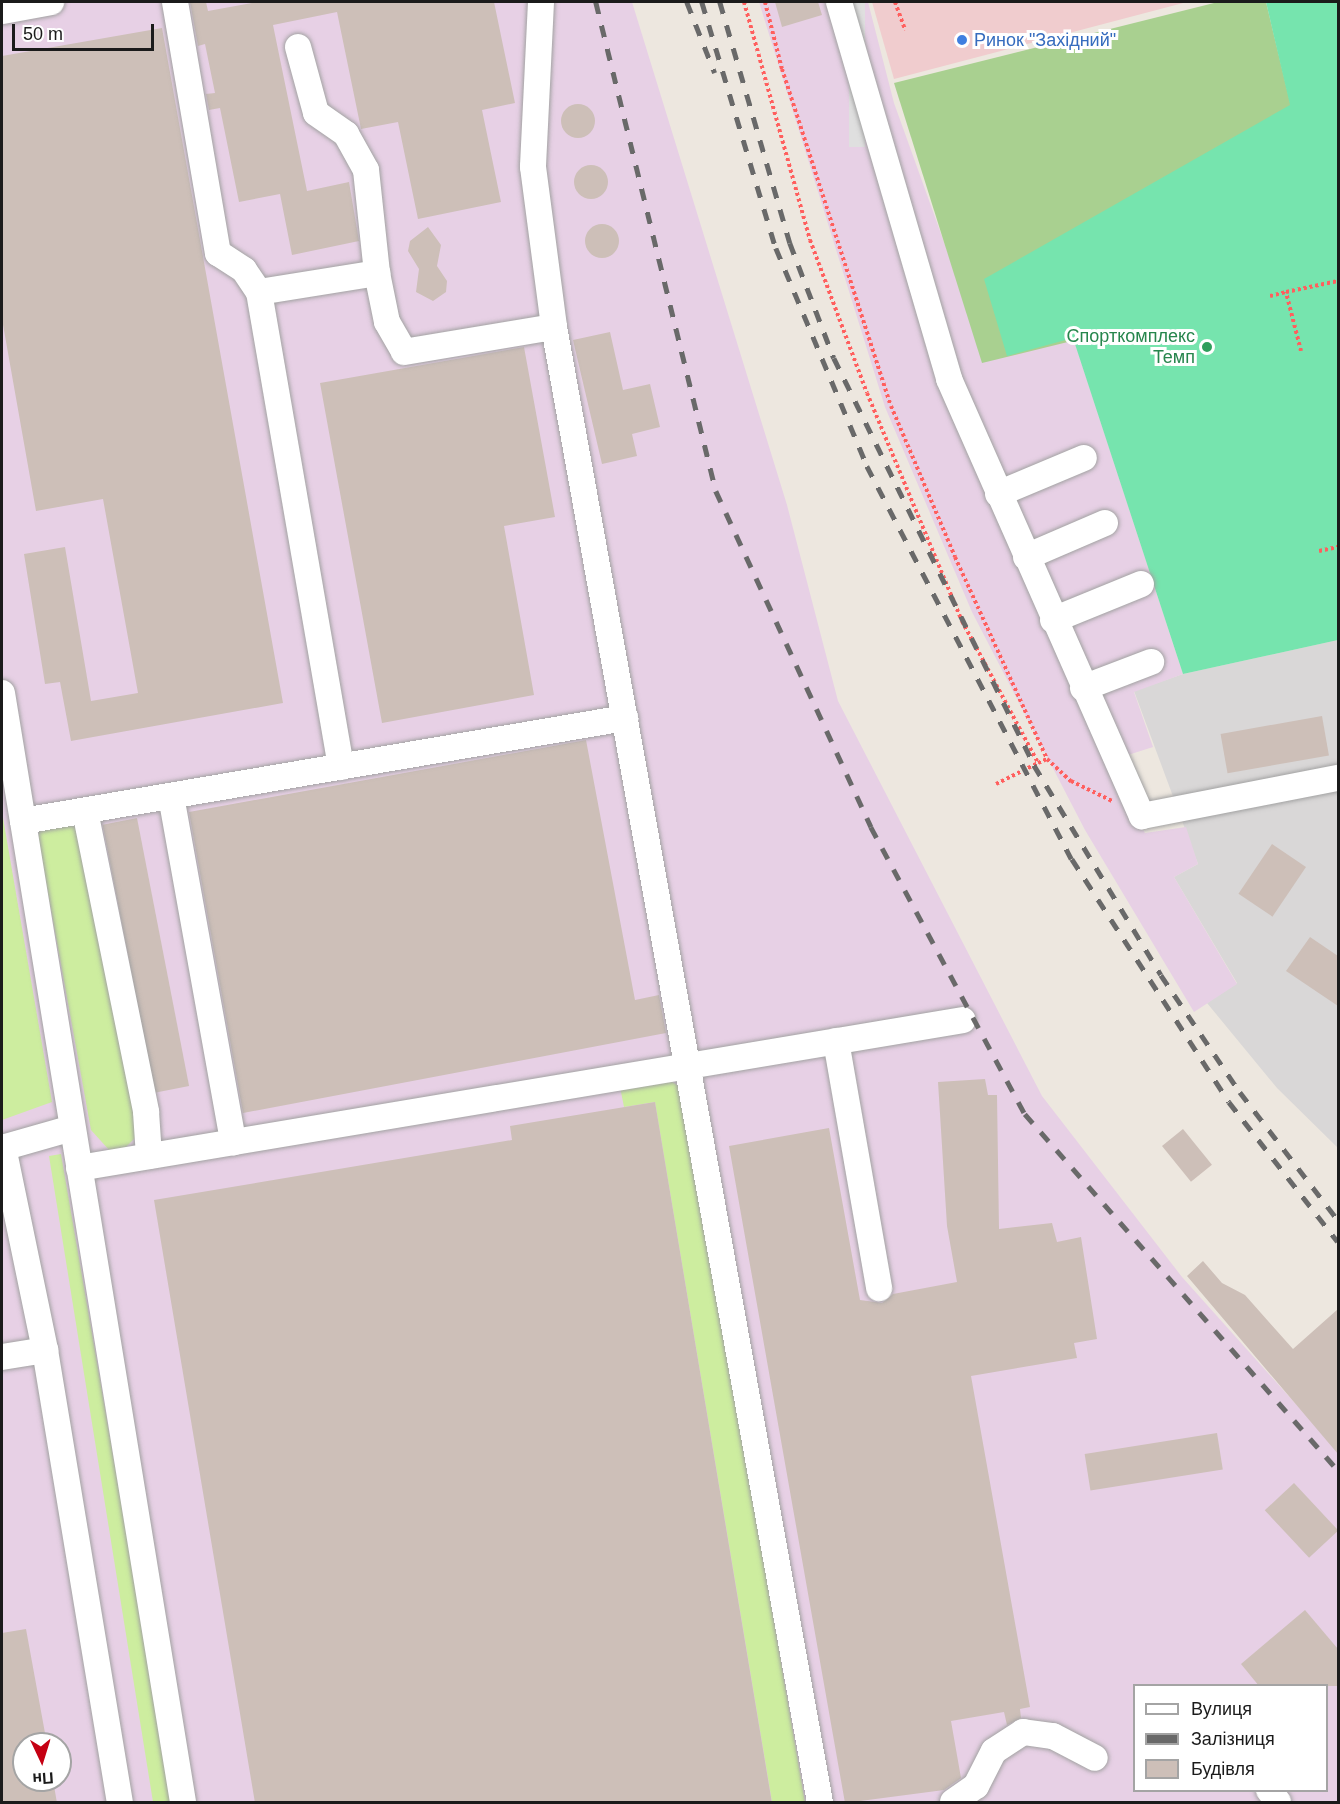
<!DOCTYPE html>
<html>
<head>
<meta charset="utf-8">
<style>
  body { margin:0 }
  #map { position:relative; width:1340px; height:1804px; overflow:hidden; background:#ede7df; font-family:Helvetica,sans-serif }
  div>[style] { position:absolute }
  .residential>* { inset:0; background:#d9d7d7 }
  .commercial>* { inset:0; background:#f0ccce }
  .industrial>* { inset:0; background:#e7d0e5 }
  .grass>* { inset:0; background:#cded9f }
  .forest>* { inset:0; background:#a9d090 }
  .pitch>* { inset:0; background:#76e4ae }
  .parking>* { inset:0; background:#dfdfdf; transform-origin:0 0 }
  .building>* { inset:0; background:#cdbfb8; transform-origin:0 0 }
  .round { border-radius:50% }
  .path>* { height:4px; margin-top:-2px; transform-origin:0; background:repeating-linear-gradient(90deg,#ff5f5e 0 3px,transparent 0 6px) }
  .roads { filter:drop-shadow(0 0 2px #a2a2a2) drop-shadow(0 0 2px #a2a2a2) }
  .minor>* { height:26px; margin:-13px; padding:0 13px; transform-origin:13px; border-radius:13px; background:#fff }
  .rail>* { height:4.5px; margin-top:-2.25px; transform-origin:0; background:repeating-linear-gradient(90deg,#696969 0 12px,transparent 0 24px) }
  .dots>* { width:16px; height:16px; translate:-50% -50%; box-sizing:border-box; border:3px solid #fff; border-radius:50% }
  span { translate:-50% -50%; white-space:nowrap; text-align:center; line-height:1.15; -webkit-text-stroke:6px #fff; paint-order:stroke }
  .shop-label { font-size:18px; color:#366cbe }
  .left { translate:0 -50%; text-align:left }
  .leisure-label { font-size:18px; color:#27864d }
  .right { translate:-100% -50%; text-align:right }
  .frame { position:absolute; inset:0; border:3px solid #1b1b1b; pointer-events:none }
  .legend { position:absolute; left:1133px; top:1684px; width:195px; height:108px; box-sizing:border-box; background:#fff; border:2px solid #a4a4a4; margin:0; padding:8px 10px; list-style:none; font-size:18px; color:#1b1b1b }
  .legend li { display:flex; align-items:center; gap:12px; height:30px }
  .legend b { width:30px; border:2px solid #a4a4a4 }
  .north { position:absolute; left:12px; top:1732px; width:60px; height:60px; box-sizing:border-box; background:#fff; border:2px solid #a4a4a4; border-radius:50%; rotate:176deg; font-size:16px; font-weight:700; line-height:24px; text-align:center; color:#1b1b1b }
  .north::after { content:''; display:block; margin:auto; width:21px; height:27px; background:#c50013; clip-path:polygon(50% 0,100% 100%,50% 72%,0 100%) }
  .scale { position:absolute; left:12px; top:24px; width:142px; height:27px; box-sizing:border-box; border:3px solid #1b1b1b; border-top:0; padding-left:8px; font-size:18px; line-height:21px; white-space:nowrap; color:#1b1b1b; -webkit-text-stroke:4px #fff; paint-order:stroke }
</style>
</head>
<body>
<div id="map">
  <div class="residential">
    <div style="clip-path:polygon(1338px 640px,1338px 1148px,1277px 1088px,1207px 1003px,1237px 983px,1174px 877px,1198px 864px,1134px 691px,1183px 674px)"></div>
  </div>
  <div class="commercial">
    <div style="clip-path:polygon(872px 2px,1187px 2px,894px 79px)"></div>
  </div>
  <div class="industrial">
    <div style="clip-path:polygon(evenodd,2px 2px,632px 2px,787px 505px,838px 701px,1042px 1096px,1182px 1277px,1338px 1451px,1338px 1802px,2px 1802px,2px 2px,1134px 1686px,1326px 1686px,1326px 1790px,1134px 1790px,1134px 1686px,2px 2px,24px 1744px,60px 1744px,60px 1780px,24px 1780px,24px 1744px)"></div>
    <div style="clip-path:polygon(759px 2px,868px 2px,894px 103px,949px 256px,1073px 337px,1183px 674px,1134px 692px,1153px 747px,1106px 762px,1145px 833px,1186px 827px,1198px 864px,1174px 877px,1237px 984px,1194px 1012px,1085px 830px,972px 612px,885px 407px)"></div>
  </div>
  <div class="grass">
    <div style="clip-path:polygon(2px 812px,52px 1102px,2px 1120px)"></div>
    <div style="clip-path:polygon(73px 821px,84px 836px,137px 1106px,135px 1138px,125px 1148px,110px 1151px,91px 1130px,38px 838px,40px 826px)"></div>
    <div style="clip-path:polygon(665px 1077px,683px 1089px,805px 1802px,772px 1802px,655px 1102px,624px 1107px,619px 1082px)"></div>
    <div style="clip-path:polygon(61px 1154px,173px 1802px,153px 1802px,49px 1156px)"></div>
  </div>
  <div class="forest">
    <div style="clip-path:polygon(1218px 2px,1266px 2px,1332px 277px,982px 363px,894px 83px)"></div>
  </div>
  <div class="pitch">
    <div style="clip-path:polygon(1266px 2px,1338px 2px,1338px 640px,1183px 674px,1073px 338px,1007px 356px,984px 279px,1290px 105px)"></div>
  </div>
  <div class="parking">
    <div style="left:849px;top:2px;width:16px;height:145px"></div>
  </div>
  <div class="building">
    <div style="clip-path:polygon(190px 2px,206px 2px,208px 11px,257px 2px,494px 2px,515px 103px,482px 110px,501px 202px,418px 219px,398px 122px,361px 129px,337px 12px,273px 25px,307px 191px,349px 182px,359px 241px,292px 255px,280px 194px,239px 202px,220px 108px,209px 110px,206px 94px,215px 93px,205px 44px,198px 46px)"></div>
    <div style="clip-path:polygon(775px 2px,818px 2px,822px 15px,782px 27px)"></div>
    <div style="clip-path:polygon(162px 28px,283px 703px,71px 741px,60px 682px,45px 684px,24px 554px,65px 547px,91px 701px,138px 693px,103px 499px,36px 511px,2px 319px,2px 56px)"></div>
    <div class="round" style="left:561px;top:104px;width:34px;height:34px"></div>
    <div class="round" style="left:574px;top:165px;width:34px;height:34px"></div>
    <div class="round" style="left:585px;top:224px;width:34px;height:34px"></div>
    <div style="clip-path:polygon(428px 227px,441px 245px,437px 266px,447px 281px,446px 292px,433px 301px,416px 292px,419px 269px,408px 251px,410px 241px)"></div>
    <div style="clip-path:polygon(610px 332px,623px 390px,650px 384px,660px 427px,632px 434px,637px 456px,602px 464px,573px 340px)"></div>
    <div style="clip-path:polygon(524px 347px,555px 517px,504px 526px,534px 695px,382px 723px,320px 383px)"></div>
    <div style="left:1322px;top:716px;width:40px;height:103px;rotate:80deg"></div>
    <div style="clip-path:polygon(586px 740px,635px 1000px,659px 995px,666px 1033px,243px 1113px,189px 812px)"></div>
    <div style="left:137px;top:818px;width:273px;height:35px;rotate:79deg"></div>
    <div style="left:1272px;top:844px;width:41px;height:60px;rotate:34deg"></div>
    <div style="clip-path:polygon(1310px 937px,1338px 956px,1338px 1006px,1286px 971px)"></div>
    <div style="clip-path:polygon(985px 1079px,988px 1095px,997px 1095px,999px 1229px,1052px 1223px,1057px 1242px,1081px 1237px,1097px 1339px,1074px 1343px,1077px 1358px,971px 1376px,1030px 1707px,1020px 1709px,1021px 1718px,1007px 1725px,1004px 1712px,951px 1721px,961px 1778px,944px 1790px,845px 1803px,729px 1146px,829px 1128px,860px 1300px,882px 1303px,893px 1294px,957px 1282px,947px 1226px,938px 1082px)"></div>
    <div style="clip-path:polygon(655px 1102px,772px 1803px,255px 1803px,154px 1200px,512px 1140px,510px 1126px)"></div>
    <div style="left:1183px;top:1129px;width:46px;height:27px;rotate:51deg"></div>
    <div style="clip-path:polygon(1203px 1261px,1222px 1283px,1245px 1295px,1293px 1349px,1338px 1309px,1338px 1454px,1187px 1276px)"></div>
    <div style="left:1217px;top:1433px;width:37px;height:134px;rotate:81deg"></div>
    <div style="left:1294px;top:1483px;width:65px;height:40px;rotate:47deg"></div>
    <div style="clip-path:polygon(1305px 1610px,1338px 1649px,1338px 1686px,1259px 1686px,1241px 1664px)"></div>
    <div style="clip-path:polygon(26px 1629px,47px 1744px,24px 1744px,24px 1780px,53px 1780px,57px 1803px,2px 1803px,2px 1633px)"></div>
  </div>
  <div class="path">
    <div style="left:744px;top:2px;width:247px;rotate:74.5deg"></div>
    <div style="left:810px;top:240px;width:163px;rotate:69.6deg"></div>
    <div style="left:867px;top:393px;width:247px;rotate:67.4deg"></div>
    <div style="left:962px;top:621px;width:161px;rotate:61.8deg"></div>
    <div style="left:1038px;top:763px;width:10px;rotate:-24deg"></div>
    <div style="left:765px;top:2px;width:69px;rotate:75.8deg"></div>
    <div style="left:782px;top:69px;width:354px;rotate:72.1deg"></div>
    <div style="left:891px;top:406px;width:164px;rotate:67deg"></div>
    <div style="left:955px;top:557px;width:222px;rotate:65.5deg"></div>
    <div style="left:1047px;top:759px;width:33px;rotate:43deg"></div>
    <div style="left:1071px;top:781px;width:46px;rotate:26deg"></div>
    <div style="left:895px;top:2px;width:30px;rotate:70deg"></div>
    <div style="left:1270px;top:296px;width:16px;rotate:-14deg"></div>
    <div style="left:1301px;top:351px;width:61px;rotate:-104.3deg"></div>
    <div style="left:1286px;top:292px;width:53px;rotate:-11.9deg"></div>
    <div style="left:1319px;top:551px;width:19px;rotate:-12deg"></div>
    <div style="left:996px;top:784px;width:47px;rotate:-26.6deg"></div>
  </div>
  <div class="roads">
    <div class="minor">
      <div style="left:175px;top:2px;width:255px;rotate:80.3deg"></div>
      <div style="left:218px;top:253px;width:31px;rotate:33deg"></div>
      <div style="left:244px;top:270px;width:27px;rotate:56deg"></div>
      <div style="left:259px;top:292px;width:482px;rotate:80.2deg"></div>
      <div style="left:541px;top:2px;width:165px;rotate:92.8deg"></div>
      <div style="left:533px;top:167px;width:161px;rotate:82.5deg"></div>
      <div style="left:554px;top:327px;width:1499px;rotate:79.78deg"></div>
      <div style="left:839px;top:2px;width:393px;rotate:73.7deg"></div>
      <div style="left:949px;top:379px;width:478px;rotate:66.2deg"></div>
      <div style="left:1142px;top:816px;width:200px;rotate:-11deg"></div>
      <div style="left:2px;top:11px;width:50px;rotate:-10.4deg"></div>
      <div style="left:298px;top:47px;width:68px;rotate:74.7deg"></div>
      <div style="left:316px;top:113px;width:37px;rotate:35deg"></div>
      <div style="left:346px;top:134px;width:41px;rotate:60.9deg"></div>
      <div style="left:366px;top:170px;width:104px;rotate:83.9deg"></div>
      <div style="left:377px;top:273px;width:50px;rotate:78.5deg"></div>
      <div style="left:387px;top:322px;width:34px;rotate:60deg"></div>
      <div style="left:404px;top:352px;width:152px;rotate:-9.5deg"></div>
      <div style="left:259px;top:292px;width:120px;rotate:-9.1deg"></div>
      <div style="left:998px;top:494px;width:93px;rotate:-22.7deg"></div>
      <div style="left:1026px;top:557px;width:86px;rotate:-23.3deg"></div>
      <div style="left:1053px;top:620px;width:95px;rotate:-22.2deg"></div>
      <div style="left:1083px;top:688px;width:73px;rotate:-20.9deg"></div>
      <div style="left:2px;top:693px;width:1124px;rotate:80.73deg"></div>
      <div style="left:171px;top:796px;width:352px;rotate:79.8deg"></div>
      <div style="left:85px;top:811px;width:307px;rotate:78.5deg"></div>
      <div style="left:146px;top:1112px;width:44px;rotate:86.1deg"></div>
      <div style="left:23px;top:821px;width:611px;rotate:-9.71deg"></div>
      <div style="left:836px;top:1041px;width:251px;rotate:80.1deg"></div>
      <div style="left:3px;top:1147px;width:207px;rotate:78.3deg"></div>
      <div style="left:45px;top:1350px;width:458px;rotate:80.6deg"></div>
      <div style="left:2px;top:1148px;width:73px;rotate:-15.9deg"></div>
      <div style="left:79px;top:1168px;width:896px;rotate:-9.5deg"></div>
      <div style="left:2px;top:1357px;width:44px;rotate:-9.2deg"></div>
      <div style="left:1269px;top:1790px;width:15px;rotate:53deg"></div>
      <div style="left:953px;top:1802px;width:28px;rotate:-35deg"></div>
      <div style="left:976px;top:1786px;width:39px;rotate:-63deg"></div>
      <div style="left:994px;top:1751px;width:35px;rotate:-33deg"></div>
      <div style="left:1023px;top:1732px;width:30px;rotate:8deg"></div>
      <div style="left:1053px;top:1736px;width:47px;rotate:27.6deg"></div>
    </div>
  </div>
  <div class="rail">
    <div style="left:596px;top:2px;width:504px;rotate:76.21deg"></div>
    <div style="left:716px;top:491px;width:370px;rotate:65.2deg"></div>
    <div style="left:871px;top:827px;width:326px;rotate:61.8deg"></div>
    <div style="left:1025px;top:1114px;width:474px;rotate:48.7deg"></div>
    <div style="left:687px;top:2px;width:76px;rotate:68.5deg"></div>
    <div style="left:702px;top:2px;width:257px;rotate:73.3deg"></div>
    <div style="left:776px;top:248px;width:236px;rotate:67.3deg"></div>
    <div style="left:867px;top:466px;width:443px;rotate:62.5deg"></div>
    <div style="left:1072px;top:859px;width:289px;rotate:57.1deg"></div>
    <div style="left:1229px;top:1102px;width:177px;rotate:52.1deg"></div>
    <div style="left:720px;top:2px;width:251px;rotate:73.8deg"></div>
    <div style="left:790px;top:243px;width:123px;rotate:69.1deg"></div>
    <div style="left:834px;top:358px;width:453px;rotate:63.8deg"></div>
    <div style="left:1034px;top:765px;width:245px;rotate:58.8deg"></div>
    <div style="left:1161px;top:975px;width:141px;rotate:56deg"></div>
    <div style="left:1240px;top:1092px;width:161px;rotate:52.6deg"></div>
  </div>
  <div class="dots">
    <div style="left:962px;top:40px;background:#3f7fe0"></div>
    <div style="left:1207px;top:347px;background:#2e9e5b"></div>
  </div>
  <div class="shop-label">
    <span class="left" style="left:974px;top:40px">Ринок "Західний"</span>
  </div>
  <div class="leisure-label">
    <span class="right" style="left:1195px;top:347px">Спорткомплекс<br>Темп</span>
  </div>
  <div class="frame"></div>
  <ul class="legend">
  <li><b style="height:8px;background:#fff"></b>Вулиця</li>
  <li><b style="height:8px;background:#696969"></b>Залізниця</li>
  <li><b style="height:16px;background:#cdbfb8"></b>Будівля</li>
  </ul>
  <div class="north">Пн</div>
  <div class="scale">50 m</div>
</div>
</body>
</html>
